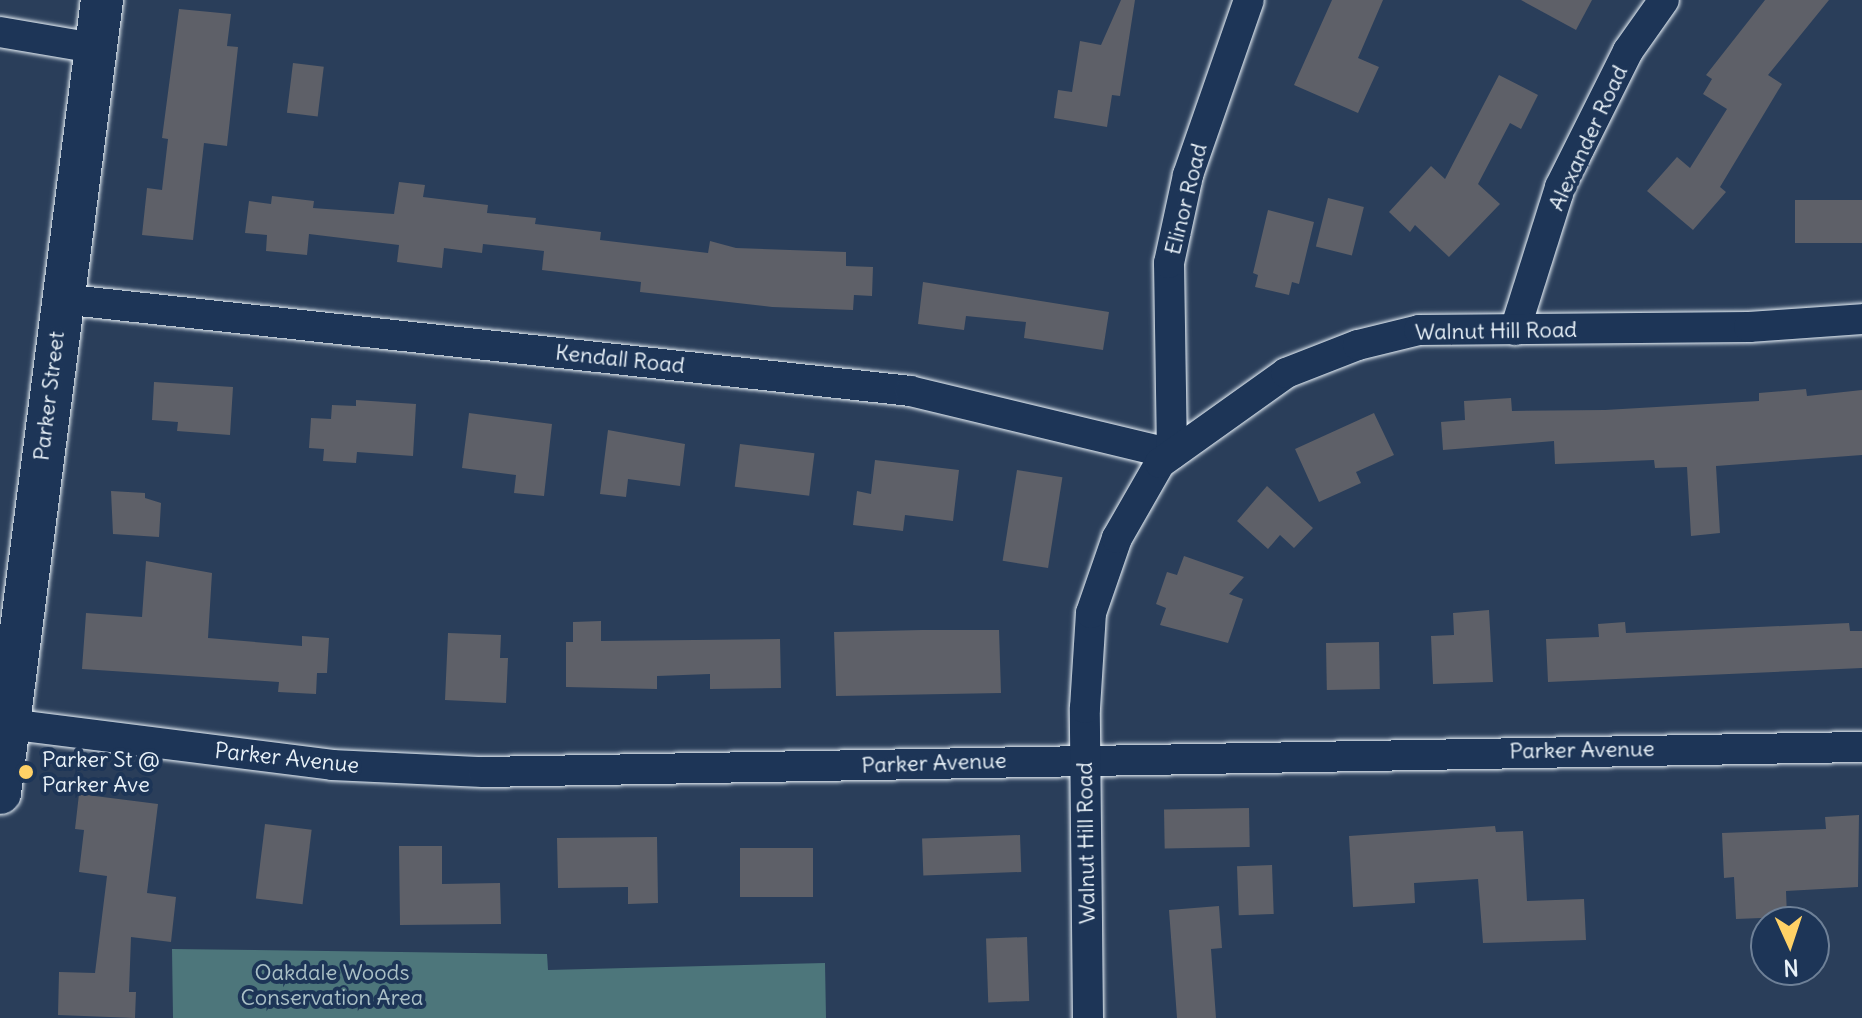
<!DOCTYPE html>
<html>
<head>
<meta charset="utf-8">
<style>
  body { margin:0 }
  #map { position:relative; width:1862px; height:1018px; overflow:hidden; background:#2a3e5a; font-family:Delius,sans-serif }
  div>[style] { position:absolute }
  .green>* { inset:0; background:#4d767b }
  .building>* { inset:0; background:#5e6068; transform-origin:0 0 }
  .roads { filter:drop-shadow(0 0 2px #e8f1f8) drop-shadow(0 0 2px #e8f1f8) }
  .minor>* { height:30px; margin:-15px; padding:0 15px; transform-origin:15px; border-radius:15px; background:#1d3557 }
  .secondary>* { height:42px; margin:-21px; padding:0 21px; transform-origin:21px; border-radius:21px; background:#1d3557 }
  .dots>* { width:22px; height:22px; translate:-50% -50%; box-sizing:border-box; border:4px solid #1d3557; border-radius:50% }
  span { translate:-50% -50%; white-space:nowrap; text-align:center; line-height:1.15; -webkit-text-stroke:8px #1d3557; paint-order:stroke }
  .street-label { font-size:22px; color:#e8f1f8 }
  .poi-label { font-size:22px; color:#e8f1f8 }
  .left { translate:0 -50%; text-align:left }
  .park-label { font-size:22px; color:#aac0c6 }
  .north { position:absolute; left:1750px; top:906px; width:80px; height:80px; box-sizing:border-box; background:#1d3557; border:2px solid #6e8097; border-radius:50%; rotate:177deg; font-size:22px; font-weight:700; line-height:32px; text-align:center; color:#e8f1f8 }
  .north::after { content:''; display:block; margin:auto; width:28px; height:36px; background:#ffd166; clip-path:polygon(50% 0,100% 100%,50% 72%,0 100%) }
</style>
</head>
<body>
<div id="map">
  <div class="green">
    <div style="clip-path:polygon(172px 949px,547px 954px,548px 970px,825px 963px,826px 1018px,173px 1018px)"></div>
  </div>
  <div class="building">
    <div style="clip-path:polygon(1121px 0,1135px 0,1120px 96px,1112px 95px,1107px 127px,1054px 118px,1058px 90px,1072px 92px,1080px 41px,1101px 45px)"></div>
    <div style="clip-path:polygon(1332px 0,1383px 0,1358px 58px,1379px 67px,1358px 113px,1294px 85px)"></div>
    <div style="clip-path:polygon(1521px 0,1592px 0,1576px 30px)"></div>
    <div style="clip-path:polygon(1765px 0,1829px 0,1768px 75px,1782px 84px,1720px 187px,1726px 192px,1693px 230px,1647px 191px,1677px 157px,1690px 168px,1727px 109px,1703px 94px,1712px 79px,1706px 75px)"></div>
    <div style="clip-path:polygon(179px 9px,231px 14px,227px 46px,238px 47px,227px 146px,204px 143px,193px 240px,142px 235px,147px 188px,162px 190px,168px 139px,162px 138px)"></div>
    <div style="left:293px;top:63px;width:31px;height:50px;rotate:7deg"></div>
    <div style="clip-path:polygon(1499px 75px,1538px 95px,1521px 129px,1510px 123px,1478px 184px,1500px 204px,1449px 257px,1415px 225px,1410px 232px,1389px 212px,1431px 166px,1445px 179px)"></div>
    <div style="clip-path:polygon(399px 182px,425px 185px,423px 197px,488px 205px,487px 213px,536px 218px,535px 224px,601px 232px,600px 240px,708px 253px,710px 241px,736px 248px,846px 252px,846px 266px,873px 267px,872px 296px,854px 295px,853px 310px,772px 307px,640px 292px,641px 282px,542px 270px,544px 251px,483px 244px,482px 253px,444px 248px,442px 268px,397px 262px,399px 245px,309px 234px,307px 255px,266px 251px,267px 235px,245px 233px,249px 201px,271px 204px,272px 196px,314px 201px,313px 208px,394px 214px)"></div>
    <div style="left:1328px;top:198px;width:37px;height:50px;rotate:14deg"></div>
    <div style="left:1862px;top:200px;width:43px;height:67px;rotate:90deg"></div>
    <div style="clip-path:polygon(1268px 210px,1314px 222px,1299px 284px,1292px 282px,1289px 295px,1255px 287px,1258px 275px,1253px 273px)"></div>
    <div style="clip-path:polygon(923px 282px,1109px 312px,1103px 350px,1024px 338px,1026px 322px,966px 316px,964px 330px,918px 324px)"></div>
    <div style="clip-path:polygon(154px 382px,233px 387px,230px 435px,177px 431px,178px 422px,152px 420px)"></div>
    <div style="clip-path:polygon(1806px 389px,1807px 396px,1862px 390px,1862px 455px,1716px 466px,1720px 533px,1691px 536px,1687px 467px,1655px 468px,1654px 460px,1555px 464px,1554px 441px,1443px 450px,1441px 422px,1465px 420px,1464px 401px,1511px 398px,1512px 411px,1605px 410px,1759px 401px,1759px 393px)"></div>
    <div style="clip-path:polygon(356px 400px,416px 404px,413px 456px,357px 452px,356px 463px,323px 461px,324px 449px,309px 448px,311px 418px,331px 419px,332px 405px,356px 406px)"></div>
    <div style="clip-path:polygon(469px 413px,552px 424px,544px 496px,514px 493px,516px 475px,462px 468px)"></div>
    <div style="clip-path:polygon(1374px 413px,1394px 455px,1356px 472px,1361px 483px,1319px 502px,1295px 449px)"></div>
    <div style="clip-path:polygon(608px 430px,685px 444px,680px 486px,628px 479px,626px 497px,600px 494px)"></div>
    <div style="left:740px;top:444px;width:75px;height:43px;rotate:7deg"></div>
    <div style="clip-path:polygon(875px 460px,959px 470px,953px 521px,905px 515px,903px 531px,853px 525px,857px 491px,871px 494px)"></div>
    <div style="left:1017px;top:470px;width:46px;height:92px;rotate:9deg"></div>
    <div style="clip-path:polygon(1267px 486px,1313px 528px,1294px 548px,1280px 535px,1268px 549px,1237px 521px)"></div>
    <div style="clip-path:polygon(111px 491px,145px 493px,145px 498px,161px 503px,159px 537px,113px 534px)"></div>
    <div style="clip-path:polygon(1184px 556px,1244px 577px,1229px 594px,1243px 599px,1228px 643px,1160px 625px,1166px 608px,1156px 604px,1167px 572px,1177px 575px)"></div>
    <div style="clip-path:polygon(146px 561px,212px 573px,208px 638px,302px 646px,302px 636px,329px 638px,327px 673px,317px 673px,316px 694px,278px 692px,279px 682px,82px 669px,86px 613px,142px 617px)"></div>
    <div style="clip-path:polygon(1489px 610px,1493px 682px,1433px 684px,1431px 636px,1454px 635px,1453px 613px)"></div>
    <div style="clip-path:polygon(601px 621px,601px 641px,780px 639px,781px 688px,710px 689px,710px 674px,657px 676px,657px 689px,566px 687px,566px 642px,573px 642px,573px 622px)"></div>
    <div style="clip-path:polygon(1625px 622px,1626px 633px,1849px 623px,1850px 631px,1862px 631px,1862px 668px,1548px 682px,1546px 639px,1599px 637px,1598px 624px)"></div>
    <div style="clip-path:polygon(922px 630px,999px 630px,1001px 693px,836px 696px,834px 632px)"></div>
    <div style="clip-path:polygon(448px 633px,501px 635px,500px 658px,508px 658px,506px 703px,445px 700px)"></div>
    <div style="left:1379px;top:642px;width:47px;height:53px;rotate:89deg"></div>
    <div style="clip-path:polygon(79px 794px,158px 804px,147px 893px,176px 897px,171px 942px,131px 937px,129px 992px,136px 992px,135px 1018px,58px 1015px,59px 972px,95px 973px,107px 876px,79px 872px,84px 830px,75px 829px)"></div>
    <div style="left:1249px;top:808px;width:39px;height:85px;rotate:89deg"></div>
    <div style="clip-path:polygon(1859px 815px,1858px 887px,1786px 891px,1787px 917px,1736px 919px,1734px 877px,1724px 878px,1722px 833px,1826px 829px,1825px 817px)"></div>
    <div style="left:265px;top:824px;width:47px;height:75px;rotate:7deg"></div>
    <div style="clip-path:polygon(1495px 826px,1496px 832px,1523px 831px,1527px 901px,1584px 899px,1586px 940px,1483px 943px,1478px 879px,1414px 883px,1415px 903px,1353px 907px,1349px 836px)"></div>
    <div style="left:1020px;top:835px;width:37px;height:98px;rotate:88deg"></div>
    <div style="clip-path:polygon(657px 837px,658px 903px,628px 904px,628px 887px,558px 888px,557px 838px)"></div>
    <div style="clip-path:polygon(399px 846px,442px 846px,442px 884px,500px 883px,501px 924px,400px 925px)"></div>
    <div style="left:813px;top:848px;width:49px;height:73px;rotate:90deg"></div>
    <div style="left:1272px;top:865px;width:49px;height:35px;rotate:88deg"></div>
    <div style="clip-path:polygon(1219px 906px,1222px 948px,1211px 949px,1216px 1018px,1177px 1018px,1169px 910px)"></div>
    <div style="left:1027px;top:937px;width:64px;height:41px;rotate:88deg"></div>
  </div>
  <div class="roads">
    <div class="minor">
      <div style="left:0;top:32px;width:95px;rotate:9.7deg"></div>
      <div style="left:61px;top:299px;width:854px;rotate:6.18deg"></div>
      <div style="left:910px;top:391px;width:269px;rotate:13.5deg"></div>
      <div style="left:1172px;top:454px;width:191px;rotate:-90.9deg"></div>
      <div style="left:1169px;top:263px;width:90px;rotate:-77.8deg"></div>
      <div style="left:1188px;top:175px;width:185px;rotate:-70.8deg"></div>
      <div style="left:1515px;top:330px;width:150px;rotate:-72.5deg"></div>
      <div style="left:1560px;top:187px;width:152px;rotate:-63.4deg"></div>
      <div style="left:1628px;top:51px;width:62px;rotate:-54.8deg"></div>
      <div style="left:8px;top:724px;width:327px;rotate:7.2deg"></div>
      <div style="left:332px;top:765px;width:151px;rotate:2.7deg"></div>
      <div style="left:483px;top:772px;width:1379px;rotate:-1.04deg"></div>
      <div style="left:1088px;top:1018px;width:310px;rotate:-90.6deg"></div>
      <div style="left:1085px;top:708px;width:95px;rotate:-86.4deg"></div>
      <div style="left:1091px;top:613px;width:79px;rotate:-70.9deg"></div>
      <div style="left:1117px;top:538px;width:86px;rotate:-60.2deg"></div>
      <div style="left:1160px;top:463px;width:155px;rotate:-35.5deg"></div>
      <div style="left:1286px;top:373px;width:77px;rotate:-21.3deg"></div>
      <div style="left:1358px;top:345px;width:63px;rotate:-13.8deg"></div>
      <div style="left:1419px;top:330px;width:330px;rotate:-0.5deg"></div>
      <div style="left:1749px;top:327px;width:113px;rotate:-4deg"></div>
    </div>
    <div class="secondary">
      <div style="left:0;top:793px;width:800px;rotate:-82.67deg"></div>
    </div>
  </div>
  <div class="dots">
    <div style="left:26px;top:772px;background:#ffd166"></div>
  </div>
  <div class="street-label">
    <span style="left:1588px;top:138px;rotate:-65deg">Alexander Road</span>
    <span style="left:1186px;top:199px;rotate:-76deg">Elinor Road</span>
    <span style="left:1496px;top:331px;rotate:-1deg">Walnut Hill Road</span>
    <span style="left:620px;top:359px;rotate:6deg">Kendall Road</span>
    <span style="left:49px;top:396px;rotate:-83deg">Parker Street</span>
    <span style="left:1582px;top:750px;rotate:-1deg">Parker Avenue</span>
    <span style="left:287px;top:758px;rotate:6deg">Parker Avenue</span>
    <span style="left:934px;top:763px;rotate:-2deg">Parker Avenue</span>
    <span style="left:1086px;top:843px;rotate:-91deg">Walnut Hill Road</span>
  </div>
  <div class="poi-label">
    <span class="left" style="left:42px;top:772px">Parker St @<br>Parker Ave</span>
  </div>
  <div class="park-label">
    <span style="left:332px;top:985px">Oakdale Woods<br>Conservation Area</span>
  </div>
  <div class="north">N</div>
</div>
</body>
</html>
